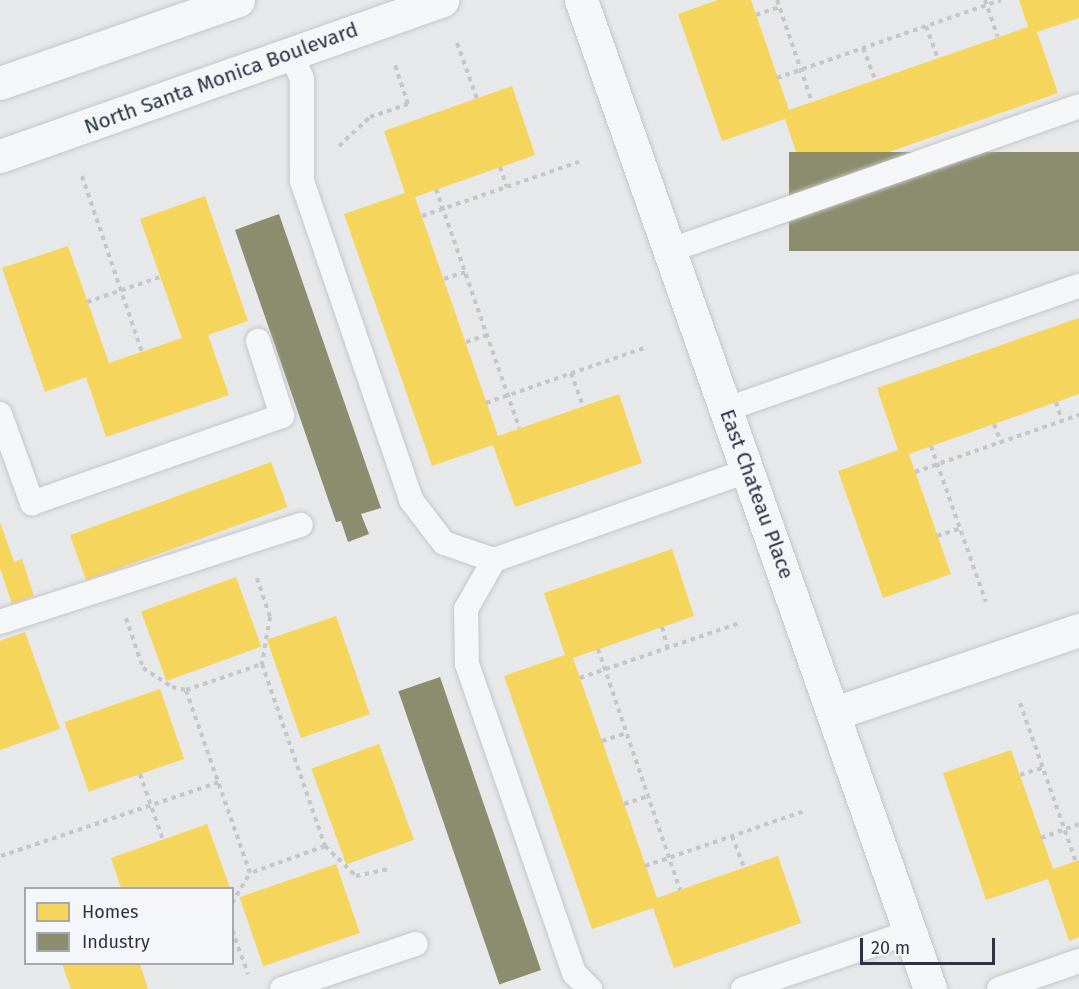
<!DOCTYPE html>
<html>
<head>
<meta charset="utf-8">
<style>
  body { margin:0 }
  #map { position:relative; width:1079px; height:989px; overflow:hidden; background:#e6e8ea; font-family:"Fira Sans",sans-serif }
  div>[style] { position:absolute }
  .homes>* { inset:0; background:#f6d55c; transform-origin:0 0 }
  .industry>* { inset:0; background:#8c8c6e; transform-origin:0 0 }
  .path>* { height:4px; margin-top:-2px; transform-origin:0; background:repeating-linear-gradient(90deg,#c5c6ca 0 4.5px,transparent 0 9px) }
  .roads { filter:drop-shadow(0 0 2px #c4c6c8) drop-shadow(0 0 2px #c4c6c8) }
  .service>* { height:24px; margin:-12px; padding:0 12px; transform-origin:12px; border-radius:12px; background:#f5f6f7 }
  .minor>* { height:33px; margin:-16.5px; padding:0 16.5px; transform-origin:16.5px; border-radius:16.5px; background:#f5f6f7 }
  .tertiary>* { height:33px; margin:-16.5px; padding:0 16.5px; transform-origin:16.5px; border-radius:16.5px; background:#f5f6f7 }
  span { translate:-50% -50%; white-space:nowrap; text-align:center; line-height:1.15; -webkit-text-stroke:6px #f4f6f9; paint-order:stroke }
  .street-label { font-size:21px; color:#2b3445 }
  .legend { position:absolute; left:24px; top:887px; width:210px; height:78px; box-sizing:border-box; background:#f4f6f9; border:2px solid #a4a8b1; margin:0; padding:8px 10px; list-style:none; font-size:18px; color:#2b3445 }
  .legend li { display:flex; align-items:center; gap:12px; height:30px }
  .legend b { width:30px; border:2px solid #a4a8b1 }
  .scale { position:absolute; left:860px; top:938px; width:135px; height:27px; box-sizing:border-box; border:3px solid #2b3445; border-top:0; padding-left:8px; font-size:18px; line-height:21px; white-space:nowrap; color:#2b3445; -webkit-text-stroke:4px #f4f6f9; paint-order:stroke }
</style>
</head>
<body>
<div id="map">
  <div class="homes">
    <div style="clip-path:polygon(718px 0,751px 0,789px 110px,1028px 27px,1019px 0,1079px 0,1079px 18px,1037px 32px,1058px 93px,806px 181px,785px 119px,722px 141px,678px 14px)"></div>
    <div style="clip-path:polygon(512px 86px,535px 155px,415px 197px,498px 436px,619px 394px,642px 463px,515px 507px,493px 445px,432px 466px,344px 214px,405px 193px,384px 131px)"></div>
    <div style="clip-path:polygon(205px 196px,248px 321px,208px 335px,229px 395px,106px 437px,86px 377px,45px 392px,2px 268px,68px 246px,109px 363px,182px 338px,140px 219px)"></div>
    <div style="clip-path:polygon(1079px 318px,1079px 394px,909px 454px,951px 574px,883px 598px,838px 471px,898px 450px,877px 388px)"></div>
    <div style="left:271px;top:462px;width:48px;height:214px;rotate:70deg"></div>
    <div style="clip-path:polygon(0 522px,14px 562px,22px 559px,34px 596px,12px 604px,0 568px)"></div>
    <div style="clip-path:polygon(672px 549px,694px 616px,573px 658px,657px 898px,778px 856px,801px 923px,674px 968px,653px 908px,592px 929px,504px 676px,565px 655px,544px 593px)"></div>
    <div style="left:236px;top:577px;width:74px;height:101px;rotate:70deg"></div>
    <div style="left:336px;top:616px;width:104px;height:73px;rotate:71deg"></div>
    <div style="clip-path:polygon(25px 632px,60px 729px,0 750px,0 641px)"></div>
    <div style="left:160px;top:689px;width:74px;height:101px;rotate:71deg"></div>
    <div style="left:379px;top:744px;width:102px;height:72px;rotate:70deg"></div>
    <div style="clip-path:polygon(1011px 750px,1053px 869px,1079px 860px,1079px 937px,1069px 941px,1048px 879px,986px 900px,943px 773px)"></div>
    <div style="clip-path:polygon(207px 824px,230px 888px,121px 888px,111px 858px)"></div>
    <div style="left:336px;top:864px;width:73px;height:102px;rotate:71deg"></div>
    <div style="clip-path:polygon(62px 964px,140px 964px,148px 989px,71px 989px)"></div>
  </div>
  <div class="industry">
    <div style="left:1079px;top:152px;width:99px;height:290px;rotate:90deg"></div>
    <div style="clip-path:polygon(279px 214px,381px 508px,361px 514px,369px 534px,348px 542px,341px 521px,336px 522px,235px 230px)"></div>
    <div style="left:440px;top:677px;width:310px;height:44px;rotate:71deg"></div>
  </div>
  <div class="path">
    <div style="left:777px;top:0;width:108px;rotate:71.1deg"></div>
    <div style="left:985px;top:0;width:39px;rotate:71deg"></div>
    <div style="left:756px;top:15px;width:24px;rotate:-19deg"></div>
    <div style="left:926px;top:26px;width:35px;rotate:70deg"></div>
    <div style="left:457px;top:43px;width:59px;rotate:70.3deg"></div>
    <div style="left:863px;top:48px;width:34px;rotate:69deg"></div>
    <div style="left:777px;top:78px;width:237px;rotate:-19.2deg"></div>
    <div style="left:339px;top:146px;width:42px;rotate:-43.1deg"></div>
    <div style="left:370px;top:117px;width:40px;rotate:-18.9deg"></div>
    <div style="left:408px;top:104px;width:41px;rotate:-108.4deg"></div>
    <div style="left:500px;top:167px;width:21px;rotate:71deg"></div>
    <div style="left:82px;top:176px;width:186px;rotate:71.2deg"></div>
    <div style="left:436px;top:189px;width:253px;rotate:70.8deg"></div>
    <div style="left:422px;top:216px;width:166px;rotate:-19deg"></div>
    <div style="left:444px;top:279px;width:22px;rotate:-18deg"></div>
    <div style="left:87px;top:302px;width:77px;rotate:-18.9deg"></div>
    <div style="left:466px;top:342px;width:22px;rotate:-18deg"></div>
    <div style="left:571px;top:373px;width:35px;rotate:70deg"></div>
    <div style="left:1056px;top:402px;width:20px;rotate:72deg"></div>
    <div style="left:486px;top:403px;width:167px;rotate:-19.2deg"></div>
    <div style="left:994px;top:424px;width:19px;rotate:69deg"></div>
    <div style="left:931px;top:446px;width:165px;rotate:70.6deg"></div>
    <div style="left:915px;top:472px;width:174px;rotate:-19.2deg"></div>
    <div style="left:937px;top:536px;width:25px;rotate:-18deg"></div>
    <div style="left:257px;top:578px;width:41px;rotate:71.6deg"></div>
    <div style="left:270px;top:617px;width:48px;rotate:99.7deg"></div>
    <div style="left:126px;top:618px;width:53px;rotate:71.2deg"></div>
    <div style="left:143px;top:668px;width:35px;rotate:33deg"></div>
    <div style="left:172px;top:687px;width:14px;rotate:12deg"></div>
    <div style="left:186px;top:690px;width:80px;rotate:-18.9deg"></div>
    <div style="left:262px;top:664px;width:193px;rotate:70.9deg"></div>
    <div style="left:325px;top:846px;width:80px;rotate:160.2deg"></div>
    <div style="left:250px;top:873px;width:194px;rotate:-109.3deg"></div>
    <div style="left:662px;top:627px;width:23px;rotate:75deg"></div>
    <div style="left:598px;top:649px;width:255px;rotate:71.2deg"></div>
    <div style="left:580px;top:678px;width:169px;rotate:-19deg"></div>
    <div style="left:1020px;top:703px;width:169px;rotate:70.6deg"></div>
    <div style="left:602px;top:741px;width:26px;rotate:-18deg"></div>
    <div style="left:140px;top:774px;width:70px;rotate:70.8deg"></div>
    <div style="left:1020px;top:775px;width:23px;rotate:-18deg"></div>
    <div style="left:624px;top:804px;width:25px;rotate:-18deg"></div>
    <div style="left:732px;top:836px;width:34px;rotate:69deg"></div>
    <div style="left:1041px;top:838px;width:40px;rotate:-20.2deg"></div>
    <div style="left:325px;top:846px;width:43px;rotate:44.1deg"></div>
    <div style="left:356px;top:876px;width:35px;rotate:-12deg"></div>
    <div style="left:1px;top:856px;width:230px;rotate:-18.7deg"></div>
    <div style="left:645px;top:866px;width:169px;rotate:-19deg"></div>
    <div style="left:232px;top:903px;width:35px;rotate:-59deg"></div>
    <div style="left:232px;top:930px;width:47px;rotate:70deg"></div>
  </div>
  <div class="roads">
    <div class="service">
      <div style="left:291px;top:53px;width:28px;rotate:67deg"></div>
      <div style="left:302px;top:79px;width:102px;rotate:90deg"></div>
      <div style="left:302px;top:181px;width:337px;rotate:71.1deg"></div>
      <div style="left:411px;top:500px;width:54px;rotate:52.5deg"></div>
      <div style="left:444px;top:543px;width:53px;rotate:18.8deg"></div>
      <div style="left:494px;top:560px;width:56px;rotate:119.7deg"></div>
      <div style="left:466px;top:609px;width:55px;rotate:89deg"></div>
      <div style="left:467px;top:664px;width:327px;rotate:70.9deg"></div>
      <div style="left:574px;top:973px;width:23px;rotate:45deg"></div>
      <div style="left:671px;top:250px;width:433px;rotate:-19.4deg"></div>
      <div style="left:727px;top:409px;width:373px;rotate:-19.3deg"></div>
      <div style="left:0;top:414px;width:95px;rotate:70.2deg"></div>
      <div style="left:32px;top:503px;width:265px;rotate:-19.2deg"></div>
      <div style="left:282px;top:416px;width:79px;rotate:-107.7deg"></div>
      <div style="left:494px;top:560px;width:270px;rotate:-19.4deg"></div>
      <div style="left:0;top:622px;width:316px;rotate:-17.9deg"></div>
      <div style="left:282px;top:989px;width:141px;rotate:-18.6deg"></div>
      <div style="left:743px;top:989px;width:176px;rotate:-18.8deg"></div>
      <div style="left:999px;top:989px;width:85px;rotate:-19.3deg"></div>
    </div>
    <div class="minor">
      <div style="left:581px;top:0;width:1049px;rotate:70.56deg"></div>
      <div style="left:835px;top:713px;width:258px;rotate:-18.8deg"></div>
    </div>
    <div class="tertiary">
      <div style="left:0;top:83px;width:252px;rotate:-19.2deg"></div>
      <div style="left:0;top:156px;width:469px;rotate:-19.4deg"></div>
    </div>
  </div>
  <div class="street-label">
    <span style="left:221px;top:78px;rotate:-20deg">North Santa Monica Boulevard</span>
    <span style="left:757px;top:494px;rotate:70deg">East Chateau Place</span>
  </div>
  <ul class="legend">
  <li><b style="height:16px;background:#f6d55c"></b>Homes</li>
  <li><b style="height:16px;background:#8c8c6e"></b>Industry</li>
  </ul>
  <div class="scale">20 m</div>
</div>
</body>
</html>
